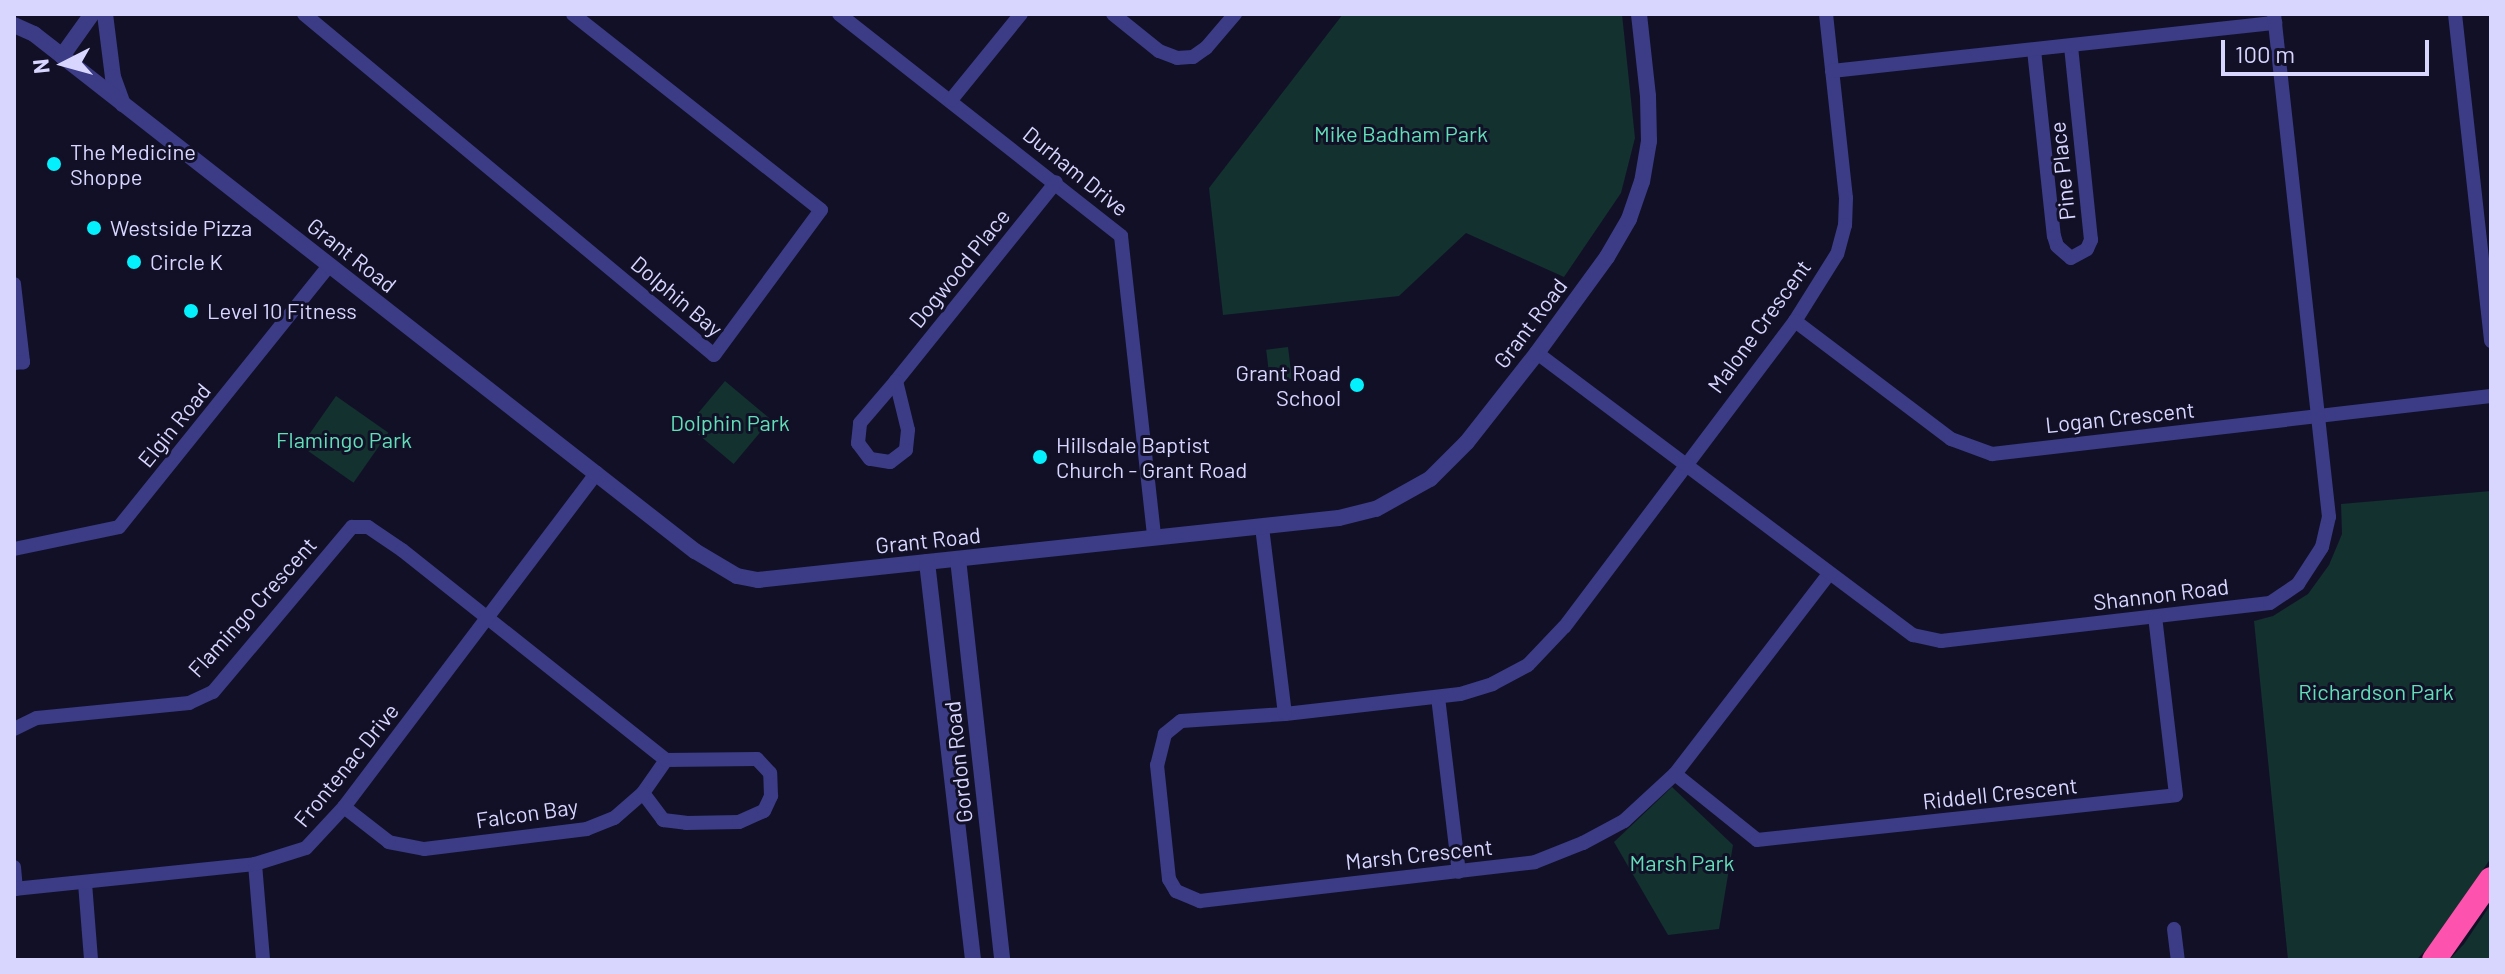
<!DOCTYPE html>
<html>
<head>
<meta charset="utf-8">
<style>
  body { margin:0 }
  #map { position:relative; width:2505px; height:974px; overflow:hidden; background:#121027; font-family:Barlow,sans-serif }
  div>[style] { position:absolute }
  .green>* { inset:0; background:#13312e; transform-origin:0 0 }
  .minor>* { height:14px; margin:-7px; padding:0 7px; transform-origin:7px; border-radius:7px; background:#3b3c85 }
  .tertiary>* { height:16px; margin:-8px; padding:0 8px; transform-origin:8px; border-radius:8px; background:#3b3c85 }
  .motorway>* { height:24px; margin:-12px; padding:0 12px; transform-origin:12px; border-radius:12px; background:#fd52ad }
  .dots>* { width:22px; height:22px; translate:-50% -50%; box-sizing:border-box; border:4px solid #121027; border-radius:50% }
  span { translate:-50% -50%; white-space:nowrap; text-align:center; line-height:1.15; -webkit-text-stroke:6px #121027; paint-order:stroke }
  .park-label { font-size:22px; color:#61dfb9 }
  .poi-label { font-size:22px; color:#d8d6ff }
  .left { translate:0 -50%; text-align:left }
  .right { translate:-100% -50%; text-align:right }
  .street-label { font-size:22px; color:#d8d6ff }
  .frame { position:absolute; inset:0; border:16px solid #d8d6ff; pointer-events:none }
  .north { position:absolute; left:24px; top:24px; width:80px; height:80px; -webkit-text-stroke:6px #121027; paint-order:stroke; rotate:264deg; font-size:22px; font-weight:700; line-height:32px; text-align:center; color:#d8d6ff }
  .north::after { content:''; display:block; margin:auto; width:28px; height:36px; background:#d8d6ff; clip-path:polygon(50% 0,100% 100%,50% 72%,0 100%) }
  .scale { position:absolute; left:2221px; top:40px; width:208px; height:36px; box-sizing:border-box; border:4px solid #d8d6ff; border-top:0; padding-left:10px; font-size:24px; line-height:28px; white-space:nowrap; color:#d8d6ff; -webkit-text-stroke:6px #121027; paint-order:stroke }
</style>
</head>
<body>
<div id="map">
  <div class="green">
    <div style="clip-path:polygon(1343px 14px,1622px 14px,1635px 138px,1621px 193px,1564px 277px,1466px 233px,1399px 296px,1223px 315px,1209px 188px)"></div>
    <div style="left:1288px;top:347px;width:32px;height:22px;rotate:83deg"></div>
    <div style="left:725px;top:381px;width:60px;height:58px;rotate:40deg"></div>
    <div style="left:336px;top:396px;width:64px;height:61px;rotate:35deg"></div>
    <div style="clip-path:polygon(2491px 491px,2491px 858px,2431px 945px,2416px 960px,2288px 960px,2254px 621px,2273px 616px,2308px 594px,2329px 565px,2342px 534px,2341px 504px)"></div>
    <div style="clip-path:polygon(1672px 787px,1733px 845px,1719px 929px,1668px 935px,1614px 842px)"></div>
    <div style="clip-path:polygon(2491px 904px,2491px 960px,2449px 960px,2464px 944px)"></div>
  </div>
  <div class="minor">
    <div style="left:304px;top:14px;width:533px;rotate:39.75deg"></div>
    <div style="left:714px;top:355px;width:180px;rotate:-53.6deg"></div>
    <div style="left:821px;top:210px;width:316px;rotate:-141.7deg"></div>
    <div style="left:839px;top:14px;width:359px;rotate:38.2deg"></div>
    <div style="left:1121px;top:236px;width:303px;rotate:83.7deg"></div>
    <div style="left:1113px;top:14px;width:59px;rotate:38.8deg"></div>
    <div style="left:1159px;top:51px;width:19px;rotate:21deg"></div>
    <div style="left:1177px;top:58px;width:16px;rotate:-4deg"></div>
    <div style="left:1193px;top:57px;width:16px;rotate:-35deg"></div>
    <div style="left:1206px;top:48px;width:45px;rotate:-49.5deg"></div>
    <div style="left:1826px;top:14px;width:185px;rotate:83.8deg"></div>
    <div style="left:1846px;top:198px;width:27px;rotate:92deg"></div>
    <div style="left:1845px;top:225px;width:30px;rotate:105deg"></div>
    <div style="left:1837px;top:254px;width:79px;rotate:122.1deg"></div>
    <div style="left:1795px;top:321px;width:383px;rotate:127deg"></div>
    <div style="left:1564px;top:627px;width:52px;rotate:133.5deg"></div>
    <div style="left:1528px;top:665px;width:40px;rotate:152deg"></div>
    <div style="left:1493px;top:684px;width:34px;rotate:163deg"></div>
    <div style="left:1460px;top:694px;width:176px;rotate:173.5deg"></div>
    <div style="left:1285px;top:714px;width:104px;rotate:176.1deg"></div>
    <div style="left:1181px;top:721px;width:21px;rotate:141deg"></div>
    <div style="left:1165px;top:734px;width:32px;rotate:104deg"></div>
    <div style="left:1157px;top:765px;width:115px;rotate:84deg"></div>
    <div style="left:1169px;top:879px;width:14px;rotate:60deg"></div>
    <div style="left:1176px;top:891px;width:26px;rotate:23deg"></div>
    <div style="left:1200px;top:901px;width:337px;rotate:-6.6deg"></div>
    <div style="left:1535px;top:862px;width:52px;rotate:-21.6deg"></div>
    <div style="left:1583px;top:843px;width:47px;rotate:-28.2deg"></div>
    <div style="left:1624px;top:821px;width:69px;rotate:-42.7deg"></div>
    <div style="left:1675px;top:774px;width:252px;rotate:-52.4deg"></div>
    <div style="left:2455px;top:14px;width:329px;rotate:83.7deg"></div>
    <div style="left:2034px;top:50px;width:187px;rotate:83.9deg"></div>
    <div style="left:2054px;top:236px;width:10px;rotate:73deg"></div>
    <div style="left:2057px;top:246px;width:18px;rotate:41deg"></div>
    <div style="left:2071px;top:258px;width:18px;rotate:-29deg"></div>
    <div style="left:2087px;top:249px;width:10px;rotate:-66deg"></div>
    <div style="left:2091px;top:240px;width:195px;rotate:-95.9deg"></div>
    <div style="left:1832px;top:71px;width:446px;rotate:-6.2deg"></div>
    <div style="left:951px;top:100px;width:111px;rotate:-50.9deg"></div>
    <div style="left:14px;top:284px;width:79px;rotate:83.4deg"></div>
    <div style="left:23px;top:362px;width:9px;rotate:174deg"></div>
    <div style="left:1795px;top:321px;width:196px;rotate:37.1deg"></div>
    <div style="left:1951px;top:439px;width:44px;rotate:20.1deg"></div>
    <div style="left:1992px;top:454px;width:502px;rotate:-6.63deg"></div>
    <div style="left:1537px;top:353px;width:470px;rotate:36.9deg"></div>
    <div style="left:1913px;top:635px;width:29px;rotate:12deg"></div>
    <div style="left:1941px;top:641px;width:331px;rotate:-6.6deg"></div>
    <div style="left:2270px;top:603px;width:34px;rotate:-34deg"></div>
    <div style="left:2298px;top:584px;width:44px;rotate:-57deg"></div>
    <div style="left:2322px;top:547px;width:31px;rotate:-77deg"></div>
    <div style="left:2329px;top:517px;width:506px;rotate:-96.24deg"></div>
    <div style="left:896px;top:381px;width:255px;rotate:-51.2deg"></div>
    <div style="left:896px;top:381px;width:50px;rotate:76.2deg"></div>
    <div style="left:908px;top:430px;width:20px;rotate:96deg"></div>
    <div style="left:906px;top:450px;width:20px;rotate:143deg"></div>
    <div style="left:890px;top:462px;width:20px;rotate:-171deg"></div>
    <div style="left:870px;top:459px;width:20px;rotate:-127deg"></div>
    <div style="left:858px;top:443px;width:20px;rotate:-84deg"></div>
    <div style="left:860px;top:423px;width:55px;rotate:-49.4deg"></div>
    <div style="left:1262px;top:527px;width:188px;rotate:83deg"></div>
    <div style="left:14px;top:549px;width:107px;rotate:-11.8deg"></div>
    <div style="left:119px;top:527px;width:336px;rotate:-51.2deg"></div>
    <div style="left:1438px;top:697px;width:176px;rotate:83.2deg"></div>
    <div style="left:14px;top:729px;width:25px;rotate:-26deg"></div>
    <div style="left:37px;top:718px;width:153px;rotate:-5.6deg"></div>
    <div style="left:189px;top:703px;width:26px;rotate:-25deg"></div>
    <div style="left:213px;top:692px;width:216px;rotate:-49.9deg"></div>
    <div style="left:352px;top:527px;width:16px"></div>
    <div style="left:368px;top:527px;width:41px;rotate:34.1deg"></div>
    <div style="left:402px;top:550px;width:337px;rotate:38.5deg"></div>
    <div style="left:666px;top:760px;width:40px;rotate:124.9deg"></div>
    <div style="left:643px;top:793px;width:38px;rotate:139deg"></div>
    <div style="left:614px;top:818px;width:29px;rotate:158deg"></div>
    <div style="left:587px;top:829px;width:164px;rotate:173deg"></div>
    <div style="left:424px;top:849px;width:36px;rotate:-169deg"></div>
    <div style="left:389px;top:842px;width:57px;rotate:-142.1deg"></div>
    <div style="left:1675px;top:774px;width:105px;rotate:38.8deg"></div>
    <div style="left:1757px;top:840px;width:421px;rotate:-6.1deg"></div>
    <div style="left:2176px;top:795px;width:179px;rotate:-96.7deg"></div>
    <div style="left:643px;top:793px;width:34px;rotate:53deg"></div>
    <div style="left:663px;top:820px;width:23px;rotate:7deg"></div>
    <div style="left:686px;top:823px;width:53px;rotate:-1.1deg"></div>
    <div style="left:739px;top:822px;width:27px;rotate:-24deg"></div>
    <div style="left:764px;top:811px;width:17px;rotate:-65deg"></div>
    <div style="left:771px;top:796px;width:23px;rotate:-92deg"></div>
    <div style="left:770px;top:773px;width:19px;rotate:-133deg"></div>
    <div style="left:757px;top:759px;width:91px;rotate:179.4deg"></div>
    <div style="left:255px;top:864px;width:96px;rotate:85.2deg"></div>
    <div style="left:14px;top:867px;width:22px;rotate:85deg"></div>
    <div style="left:85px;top:883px;width:77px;rotate:85.5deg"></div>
    <div style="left:14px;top:889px;width:242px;rotate:-5.9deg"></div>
    <div style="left:255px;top:864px;width:53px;rotate:-17.4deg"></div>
    <div style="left:306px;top:848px;width:56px;rotate:-47.2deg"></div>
    <div style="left:344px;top:807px;width:419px;rotate:-52.9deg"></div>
    <div style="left:2174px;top:929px;width:31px;rotate:83deg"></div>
  </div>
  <div class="tertiary">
    <div style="left:105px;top:14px;width:64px;rotate:82.8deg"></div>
    <div style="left:113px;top:77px;width:29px;rotate:70deg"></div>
    <div style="left:14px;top:25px;width:22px;rotate:24deg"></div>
    <div style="left:34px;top:34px;width:36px;rotate:38deg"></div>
    <div style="left:62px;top:56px;width:804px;rotate:38.03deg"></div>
    <div style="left:695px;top:551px;width:49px;rotate:30.8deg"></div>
    <div style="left:737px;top:576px;width:21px;rotate:11deg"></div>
    <div style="left:758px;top:580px;width:584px;rotate:-6.09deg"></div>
    <div style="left:1339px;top:518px;width:38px;rotate:-14deg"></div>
    <div style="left:1376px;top:509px;width:62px;rotate:-29.1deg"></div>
    <div style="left:1430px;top:479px;width:52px;rotate:-45deg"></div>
    <div style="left:1467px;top:442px;width:113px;rotate:-51.8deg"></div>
    <div style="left:1537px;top:353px;width:119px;rotate:-53.9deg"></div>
    <div style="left:1607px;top:257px;width:44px;rotate:-59.9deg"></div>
    <div style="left:1629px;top:219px;width:39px;rotate:-71deg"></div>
    <div style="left:1642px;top:182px;width:42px;rotate:-80.3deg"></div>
    <div style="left:1649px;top:141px;width:45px;rotate:-91.3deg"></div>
    <div style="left:1648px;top:96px;width:82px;rotate:-96.3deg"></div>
    <div style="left:62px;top:56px;width:52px;rotate:-54.5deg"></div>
    <div style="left:958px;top:559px;width:403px;rotate:83.7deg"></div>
    <div style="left:927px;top:562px;width:401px;rotate:83.4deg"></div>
  </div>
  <div class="motorway">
    <div style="left:2434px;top:960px;width:99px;rotate:-54.9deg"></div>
  </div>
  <div class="dots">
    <div style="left:54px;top:164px;background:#04f0fc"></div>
    <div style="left:94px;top:228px;background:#04f0fc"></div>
    <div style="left:134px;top:262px;background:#04f0fc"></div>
    <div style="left:191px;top:311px;background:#04f0fc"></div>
    <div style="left:1357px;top:385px;background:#04f0fc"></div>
    <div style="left:1040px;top:457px;background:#04f0fc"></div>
  </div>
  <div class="park-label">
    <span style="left:1401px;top:134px">Mike Badham Park</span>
    <span style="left:730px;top:423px">Dolphin Park</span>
    <span style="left:344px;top:440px">Flamingo Park</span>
    <span style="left:2376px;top:692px">Richardson Park</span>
    <span style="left:1682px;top:863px">Marsh Park</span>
  </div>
  <div class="poi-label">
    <span class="left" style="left:70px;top:164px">The Medicine<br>Shoppe</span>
    <span class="left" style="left:110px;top:228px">Westside Pizza</span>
    <span class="left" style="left:150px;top:262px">Circle K</span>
    <span class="left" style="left:207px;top:311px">Level 10 Fitness</span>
    <span class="right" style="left:1341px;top:385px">Grant Road<br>School</span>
    <span class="left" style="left:1056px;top:457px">Hillsdale Baptist<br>Church - Grant Road</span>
  </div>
  <div class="street-label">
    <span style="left:1076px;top:171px;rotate:39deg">Durham Drive</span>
    <span style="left:2062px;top:171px;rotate:-96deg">Pine Place</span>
    <span style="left:352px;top:255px;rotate:38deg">Grant Road</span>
    <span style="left:959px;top:268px;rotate:-51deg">Dogwood Place</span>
    <span style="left:677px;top:296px;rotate:40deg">Dolphin Bay</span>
    <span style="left:1530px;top:323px;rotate:-53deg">Grant Road</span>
    <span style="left:1759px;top:326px;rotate:-54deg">Malone Crescent</span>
    <span style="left:2120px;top:417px;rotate:-6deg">Logan Crescent</span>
    <span style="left:174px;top:425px;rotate:-51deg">Elgin Road</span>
    <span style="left:928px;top:540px;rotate:-6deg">Grant Road</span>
    <span style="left:2161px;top:594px;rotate:-7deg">Shannon Road</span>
    <span style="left:252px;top:607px;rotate:-48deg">Flamingo Crescent</span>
    <span style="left:958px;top:762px;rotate:-96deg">Gordon Road</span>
    <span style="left:346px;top:765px;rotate:-51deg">Frontenac Drive</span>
    <span style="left:2000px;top:793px;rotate:-6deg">Riddell Crescent</span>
    <span style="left:527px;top:813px;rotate:-8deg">Falcon Bay</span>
    <span style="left:1419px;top:854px;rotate:-6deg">Marsh Crescent</span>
  </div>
  <div class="frame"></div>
  <div class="north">N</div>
  <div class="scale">100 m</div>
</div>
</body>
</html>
